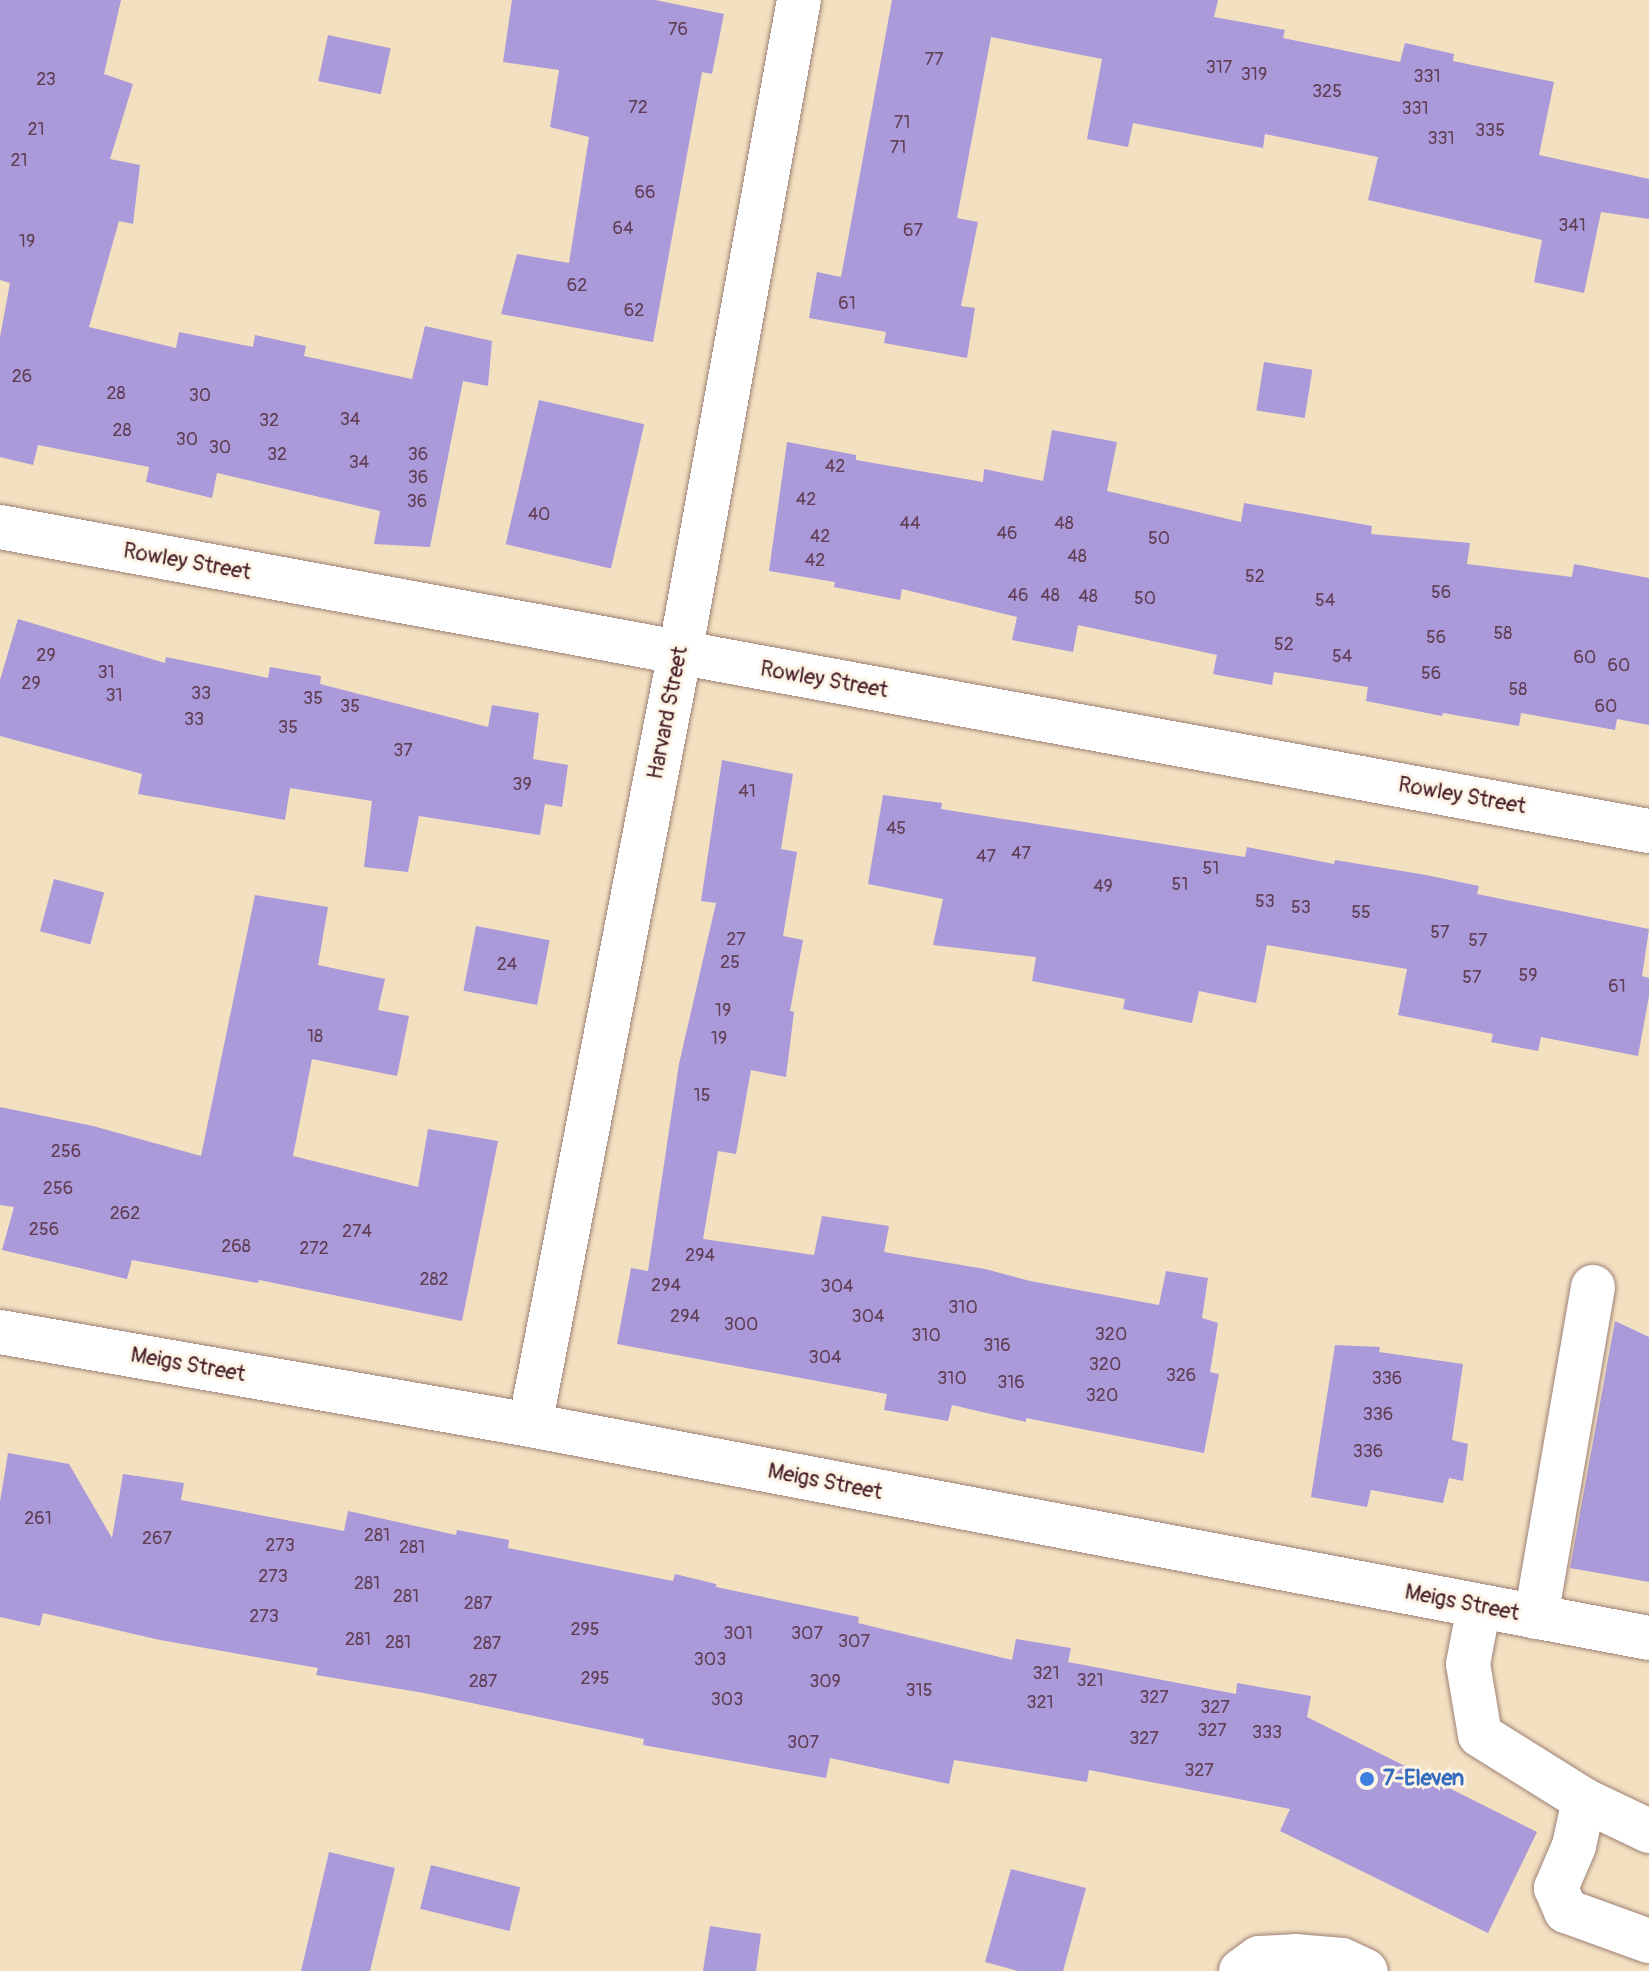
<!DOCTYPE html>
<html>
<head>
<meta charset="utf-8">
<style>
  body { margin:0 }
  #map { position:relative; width:1649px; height:1971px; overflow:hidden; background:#f2e0c1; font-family:Pangolin,sans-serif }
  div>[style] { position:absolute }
  .building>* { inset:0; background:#aa9ad9; transform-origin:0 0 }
  .roads { filter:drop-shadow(0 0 2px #9e8076) drop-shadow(0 0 2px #9e8076) }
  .minor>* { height:44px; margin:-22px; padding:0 22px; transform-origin:22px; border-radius:22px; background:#fff }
  .dots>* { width:22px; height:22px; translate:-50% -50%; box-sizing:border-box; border:4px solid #fcf5e5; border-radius:50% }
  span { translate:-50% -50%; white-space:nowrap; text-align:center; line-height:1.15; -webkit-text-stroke:6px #fcf5e5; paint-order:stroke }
  .number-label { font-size:18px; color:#623e56 }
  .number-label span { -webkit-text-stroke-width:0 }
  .street-label { font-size:22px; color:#4a1f2b }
  .shop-label { font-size:22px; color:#366cbe; font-weight:700 }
  .left { translate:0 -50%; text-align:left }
</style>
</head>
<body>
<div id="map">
  <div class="building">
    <div style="clip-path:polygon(0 0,121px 0,104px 74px,133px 84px,110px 159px,140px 165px,133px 224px,119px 221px,89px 327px,176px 348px,179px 332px,253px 347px,255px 335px,306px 346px,304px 356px,412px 379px,425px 326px,492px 341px,488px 386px,463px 381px,430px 547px,374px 544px,380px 511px,217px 473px,212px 498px,146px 482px,149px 467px,38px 445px,33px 465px,0 457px,0 337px,10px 283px,0 280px)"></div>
    <div style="clip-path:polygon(512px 0,655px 0,724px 14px,712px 74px,702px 72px,653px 342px,501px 314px,517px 254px,569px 263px,589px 137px,550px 127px,559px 70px,503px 62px)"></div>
    <div style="clip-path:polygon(892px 0,1218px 0,1214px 17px,1285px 30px,1283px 38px,1400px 62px,1405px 43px,1454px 54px,1453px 61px,1554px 82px,1539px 155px,1649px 179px,1649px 219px,1601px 212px,1584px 293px,1534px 282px,1542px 240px,1368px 200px,1378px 157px,1265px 134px,1263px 148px,1133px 123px,1128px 147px,1087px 139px,1102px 59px,991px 37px,957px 218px,978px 222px,961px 306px,975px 308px,967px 358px,884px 343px,886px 332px,809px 318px,817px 272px,841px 277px)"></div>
    <div style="left:328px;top:35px;width:64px;height:47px;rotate:12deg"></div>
    <div style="left:1264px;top:362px;width:49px;height:49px;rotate:9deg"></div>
    <div style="left:539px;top:400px;width:108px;height:148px;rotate:13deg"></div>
    <div style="clip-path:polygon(1052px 430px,1117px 442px,1107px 491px,1241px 522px,1244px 503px,1372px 526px,1371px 534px,1470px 543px,1467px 564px,1572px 577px,1574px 564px,1649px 578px,1649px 725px,1617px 719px,1615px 730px,1521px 713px,1519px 726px,1443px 713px,1442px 716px,1366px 701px,1368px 687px,1274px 672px,1272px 685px,1213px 674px,1217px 655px,1078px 625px,1073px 652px,1012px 640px,1017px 617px,902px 589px,900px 600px,834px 587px,835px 582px,769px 571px,787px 442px,856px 455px,856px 460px,983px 482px,984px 469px,1043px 481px)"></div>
    <div style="clip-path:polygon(18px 619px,165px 663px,166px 657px,268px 678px,270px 667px,321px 676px,320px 684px,488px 727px,492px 705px,539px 713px,533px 759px,568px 765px,562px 807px,545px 804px,540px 835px,419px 816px,408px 872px,364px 867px,372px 801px,290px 788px,285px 820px,138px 794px,142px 774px,0 736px,0 680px)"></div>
    <div style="clip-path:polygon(722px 760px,793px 774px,781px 849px,797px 852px,783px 936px,803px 940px,790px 1011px,794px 1012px,786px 1077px,751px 1070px,736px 1154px,718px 1151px,703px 1239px,814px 1255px,822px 1216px,889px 1226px,884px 1252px,985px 1269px,1030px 1281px,1159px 1305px,1166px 1271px,1208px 1278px,1202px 1318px,1218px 1323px,1210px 1372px,1219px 1374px,1204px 1453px,1026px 1418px,1026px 1422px,952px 1405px,948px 1421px,884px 1410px,887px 1394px,617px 1344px,631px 1268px,648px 1271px,679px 1064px,716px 903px,701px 901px)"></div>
    <div style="clip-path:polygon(883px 795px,942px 803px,941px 809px,1245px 857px,1247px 847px,1334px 864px,1335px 860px,1426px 875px,1479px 886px,1477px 894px,1649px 929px,1642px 976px,1649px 978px,1649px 996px,1638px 1056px,1541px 1037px,1538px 1051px,1491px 1042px,1493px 1034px,1398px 1015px,1407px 969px,1267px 945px,1256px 1003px,1199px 991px,1192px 1023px,1123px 1009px,1125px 999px,1032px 981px,1036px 957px,933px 945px,943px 899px,868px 884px)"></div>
    <div style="left:54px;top:879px;width:52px;height:54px;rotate:15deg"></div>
    <div style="clip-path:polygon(255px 895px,328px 907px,318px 965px,385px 979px,378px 1010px,409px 1016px,397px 1076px,312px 1059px,293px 1156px,418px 1187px,428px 1129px,498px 1141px,462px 1321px,259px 1280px,258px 1283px,132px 1260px,127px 1279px,2px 1250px,14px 1207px,0 1205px,0 1107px,93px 1126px,201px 1156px)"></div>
    <div style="left:476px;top:926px;width:75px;height:66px;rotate:11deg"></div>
    <div style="clip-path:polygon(1615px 1321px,1649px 1337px,1649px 1582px,1570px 1568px)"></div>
    <div style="clip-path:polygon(1335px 1345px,1380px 1347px,1379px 1352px,1463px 1364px,1452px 1440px,1468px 1444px,1463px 1481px,1449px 1478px,1443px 1503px,1371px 1490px,1367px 1507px,1311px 1497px)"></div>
    <div style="clip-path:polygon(8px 1453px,69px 1464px,112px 1538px,123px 1474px,184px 1483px,181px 1500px,344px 1531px,348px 1511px,456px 1535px,457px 1530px,509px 1540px,508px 1548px,673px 1581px,675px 1574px,716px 1584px,716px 1587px,859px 1617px,858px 1623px,1012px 1660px,1016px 1639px,1071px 1648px,1068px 1662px,1236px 1694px,1237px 1683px,1311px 1696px,1307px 1717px,1537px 1832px,1488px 1933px,1280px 1831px,1290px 1809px,1089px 1770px,1087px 1782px,954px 1760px,949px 1784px,830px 1758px,826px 1778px,643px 1745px,644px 1739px,424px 1693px,316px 1675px,318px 1668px,160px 1640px,43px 1613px,40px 1626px,0 1617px,0 1502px)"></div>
    <div style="clip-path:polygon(329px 1852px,395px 1868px,370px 1971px,301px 1971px)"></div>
    <div style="left:431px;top:1865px;width:92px;height:45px;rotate:14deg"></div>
    <div style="clip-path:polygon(1011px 1869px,1086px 1888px,1063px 1971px,1018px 1971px,985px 1962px)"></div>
    <div style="clip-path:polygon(710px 1926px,761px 1934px,756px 1971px,703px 1971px)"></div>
  </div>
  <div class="roads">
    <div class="minor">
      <div style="left:0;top:527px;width:1677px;rotate:10.45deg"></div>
      <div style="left:0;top:1332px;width:538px;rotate:9.95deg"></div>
      <div style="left:530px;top:1425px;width:1139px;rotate:10.78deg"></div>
      <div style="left:530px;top:1425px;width:819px;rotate:-79.02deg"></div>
      <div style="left:686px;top:621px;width:631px;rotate:-79.69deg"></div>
      <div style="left:1479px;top:1606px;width:59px;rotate:100.7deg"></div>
      <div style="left:1468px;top:1664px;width:72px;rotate:80.4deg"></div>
      <div style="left:1480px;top:1735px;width:123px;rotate:32deg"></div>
      <div style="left:1584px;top:1800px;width:47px;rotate:102.3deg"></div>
      <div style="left:1574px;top:1846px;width:46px;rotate:113.2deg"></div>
      <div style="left:1556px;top:1888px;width:25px;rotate:67deg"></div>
      <div style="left:1566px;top:1911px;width:88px;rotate:19.9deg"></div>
      <div style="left:1536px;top:1617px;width:335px;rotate:-80.2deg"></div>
      <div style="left:1584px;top:1800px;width:72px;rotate:25.5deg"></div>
      <div style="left:1241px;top:1971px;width:22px;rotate:-36deg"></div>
      <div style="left:1259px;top:1958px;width:36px;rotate:-3deg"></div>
      <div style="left:1295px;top:1956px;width:47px;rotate:4.9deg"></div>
      <div style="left:1342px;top:1960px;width:26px;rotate:25deg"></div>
    </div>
  </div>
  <div class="dots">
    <div style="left:1367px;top:1779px;background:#3f7fe0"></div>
  </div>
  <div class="number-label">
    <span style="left:678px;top:30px">76</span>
    <span style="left:934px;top:60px">77</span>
    <span style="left:1219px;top:68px">317</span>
    <span style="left:1254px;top:75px">319</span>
    <span style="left:1427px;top:77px">331</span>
    <span style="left:46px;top:80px">23</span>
    <span style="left:1327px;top:92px">325</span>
    <span style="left:638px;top:108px">72</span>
    <span style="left:1415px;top:109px">331</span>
    <span style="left:902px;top:123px">71</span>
    <span style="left:36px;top:130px">21</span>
    <span style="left:1490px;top:131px">335</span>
    <span style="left:1441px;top:139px">331</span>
    <span style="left:898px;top:148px">71</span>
    <span style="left:19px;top:161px">21</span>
    <span style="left:645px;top:193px">66</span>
    <span style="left:1572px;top:226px">341</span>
    <span style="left:623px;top:229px">64</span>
    <span style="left:913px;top:231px">67</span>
    <span style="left:27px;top:242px">19</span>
    <span style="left:577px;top:286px">62</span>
    <span style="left:847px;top:304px">61</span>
    <span style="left:634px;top:311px">62</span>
    <span style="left:22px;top:377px">26</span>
    <span style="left:116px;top:394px">28</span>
    <span style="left:200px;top:396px">30</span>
    <span style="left:350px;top:420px">34</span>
    <span style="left:269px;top:421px">32</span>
    <span style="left:122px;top:431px">28</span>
    <span style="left:187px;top:440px">30</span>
    <span style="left:220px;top:448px">30</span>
    <span style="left:277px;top:455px">32</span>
    <span style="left:418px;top:455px">36</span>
    <span style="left:359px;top:463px">34</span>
    <span style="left:835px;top:467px">42</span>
    <span style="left:418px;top:478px">36</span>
    <span style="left:806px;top:500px">42</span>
    <span style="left:417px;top:502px">36</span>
    <span style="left:539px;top:515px">40</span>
    <span style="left:910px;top:524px">44</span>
    <span style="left:1064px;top:524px">48</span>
    <span style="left:1007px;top:534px">46</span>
    <span style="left:820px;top:537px">42</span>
    <span style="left:1159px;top:539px">50</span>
    <span style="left:1077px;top:557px">48</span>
    <span style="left:815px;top:561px">42</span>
    <span style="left:1255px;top:577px">52</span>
    <span style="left:1441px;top:593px">56</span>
    <span style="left:1018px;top:596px">46</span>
    <span style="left:1050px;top:596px">48</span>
    <span style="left:1088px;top:597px">48</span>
    <span style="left:1145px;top:599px">50</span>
    <span style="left:1325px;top:601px">54</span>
    <span style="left:1503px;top:634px">58</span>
    <span style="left:1436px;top:638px">56</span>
    <span style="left:1284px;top:645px">52</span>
    <span style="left:46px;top:656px">29</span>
    <span style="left:1342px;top:657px">54</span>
    <span style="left:1585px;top:658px">60</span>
    <span style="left:1619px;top:666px">60</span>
    <span style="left:106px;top:673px">31</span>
    <span style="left:1431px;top:674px">56</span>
    <span style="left:31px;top:684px">29</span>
    <span style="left:1518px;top:690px">58</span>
    <span style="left:201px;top:694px">33</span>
    <span style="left:114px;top:696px">31</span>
    <span style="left:313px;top:699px">35</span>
    <span style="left:350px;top:707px">35</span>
    <span style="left:1606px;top:707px">60</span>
    <span style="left:194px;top:720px">33</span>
    <span style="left:288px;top:728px">35</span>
    <span style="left:403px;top:751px">37</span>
    <span style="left:522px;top:785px">39</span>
    <span style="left:747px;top:792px">41</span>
    <span style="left:896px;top:829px">45</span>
    <span style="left:1021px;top:854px">47</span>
    <span style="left:986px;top:857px">47</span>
    <span style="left:1211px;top:869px">51</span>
    <span style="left:1180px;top:885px">51</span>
    <span style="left:1103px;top:887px">49</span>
    <span style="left:1265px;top:902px">53</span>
    <span style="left:1301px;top:908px">53</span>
    <span style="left:1361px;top:913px">55</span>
    <span style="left:1440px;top:933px">57</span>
    <span style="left:736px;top:940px">27</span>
    <span style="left:1478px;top:941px">57</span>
    <span style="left:730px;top:963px">25</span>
    <span style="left:507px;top:965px">24</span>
    <span style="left:1528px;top:976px">59</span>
    <span style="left:1472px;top:978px">57</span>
    <span style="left:1617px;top:987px">61</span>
    <span style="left:723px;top:1011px">19</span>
    <span style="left:315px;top:1037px">18</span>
    <span style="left:719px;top:1039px">19</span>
    <span style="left:702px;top:1096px">15</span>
    <span style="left:66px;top:1152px">256</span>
    <span style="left:58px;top:1189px">256</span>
    <span style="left:125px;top:1214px">262</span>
    <span style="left:44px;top:1230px">256</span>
    <span style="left:357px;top:1232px">274</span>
    <span style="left:236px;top:1247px">268</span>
    <span style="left:314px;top:1249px">272</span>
    <span style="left:700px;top:1256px">294</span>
    <span style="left:434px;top:1280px">282</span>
    <span style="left:666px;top:1286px">294</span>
    <span style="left:837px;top:1287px">304</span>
    <span style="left:963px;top:1308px">310</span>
    <span style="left:685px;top:1317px">294</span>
    <span style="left:868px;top:1317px">304</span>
    <span style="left:741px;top:1325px">300</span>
    <span style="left:1111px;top:1335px">320</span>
    <span style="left:926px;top:1336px">310</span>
    <span style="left:997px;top:1346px">316</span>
    <span style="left:825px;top:1358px">304</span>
    <span style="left:1105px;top:1365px">320</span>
    <span style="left:1181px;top:1376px">326</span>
    <span style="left:952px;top:1379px">310</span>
    <span style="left:1387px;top:1379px">336</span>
    <span style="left:1011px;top:1383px">316</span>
    <span style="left:1102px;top:1396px">320</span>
    <span style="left:1378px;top:1415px">336</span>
    <span style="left:1368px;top:1452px">336</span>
    <span style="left:38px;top:1519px">261</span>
    <span style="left:377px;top:1536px">281</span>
    <span style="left:157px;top:1539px">267</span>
    <span style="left:280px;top:1546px">273</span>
    <span style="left:412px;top:1548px">281</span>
    <span style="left:273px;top:1577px">273</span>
    <span style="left:367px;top:1584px">281</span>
    <span style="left:406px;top:1597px">281</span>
    <span style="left:478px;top:1604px">287</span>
    <span style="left:264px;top:1617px">273</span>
    <span style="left:585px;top:1630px">295</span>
    <span style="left:738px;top:1634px">301</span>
    <span style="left:807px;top:1634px">307</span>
    <span style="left:358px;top:1640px">281</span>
    <span style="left:854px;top:1642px">307</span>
    <span style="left:398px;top:1643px">281</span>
    <span style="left:487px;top:1644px">287</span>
    <span style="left:710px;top:1660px">303</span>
    <span style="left:1046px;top:1674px">321</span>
    <span style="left:595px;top:1679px">295</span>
    <span style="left:1090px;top:1681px">321</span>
    <span style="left:483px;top:1682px">287</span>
    <span style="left:825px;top:1682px">309</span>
    <span style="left:919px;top:1691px">315</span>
    <span style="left:1154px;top:1698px">327</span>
    <span style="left:727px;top:1700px">303</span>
    <span style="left:1040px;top:1703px">321</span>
    <span style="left:1215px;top:1708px">327</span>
    <span style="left:1212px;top:1731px">327</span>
    <span style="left:1267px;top:1733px">333</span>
    <span style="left:1144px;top:1739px">327</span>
    <span style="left:803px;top:1743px">307</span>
    <span style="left:1199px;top:1771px">327</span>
  </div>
  <div class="street-label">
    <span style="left:187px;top:562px;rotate:10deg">Rowley Street</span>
    <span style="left:824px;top:680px;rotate:10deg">Rowley Street</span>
    <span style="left:668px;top:713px;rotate:-79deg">Harvard Street</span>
    <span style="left:1462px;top:796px;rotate:10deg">Rowley Street</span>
    <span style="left:188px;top:1365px;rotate:10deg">Meigs Street</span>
    <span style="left:825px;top:1482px;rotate:11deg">Meigs Street</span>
    <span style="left:1462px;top:1603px;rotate:11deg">Meigs Street</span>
  </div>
  <div class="shop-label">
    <span class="left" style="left:1383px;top:1779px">7-Eleven</span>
  </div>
</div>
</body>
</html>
